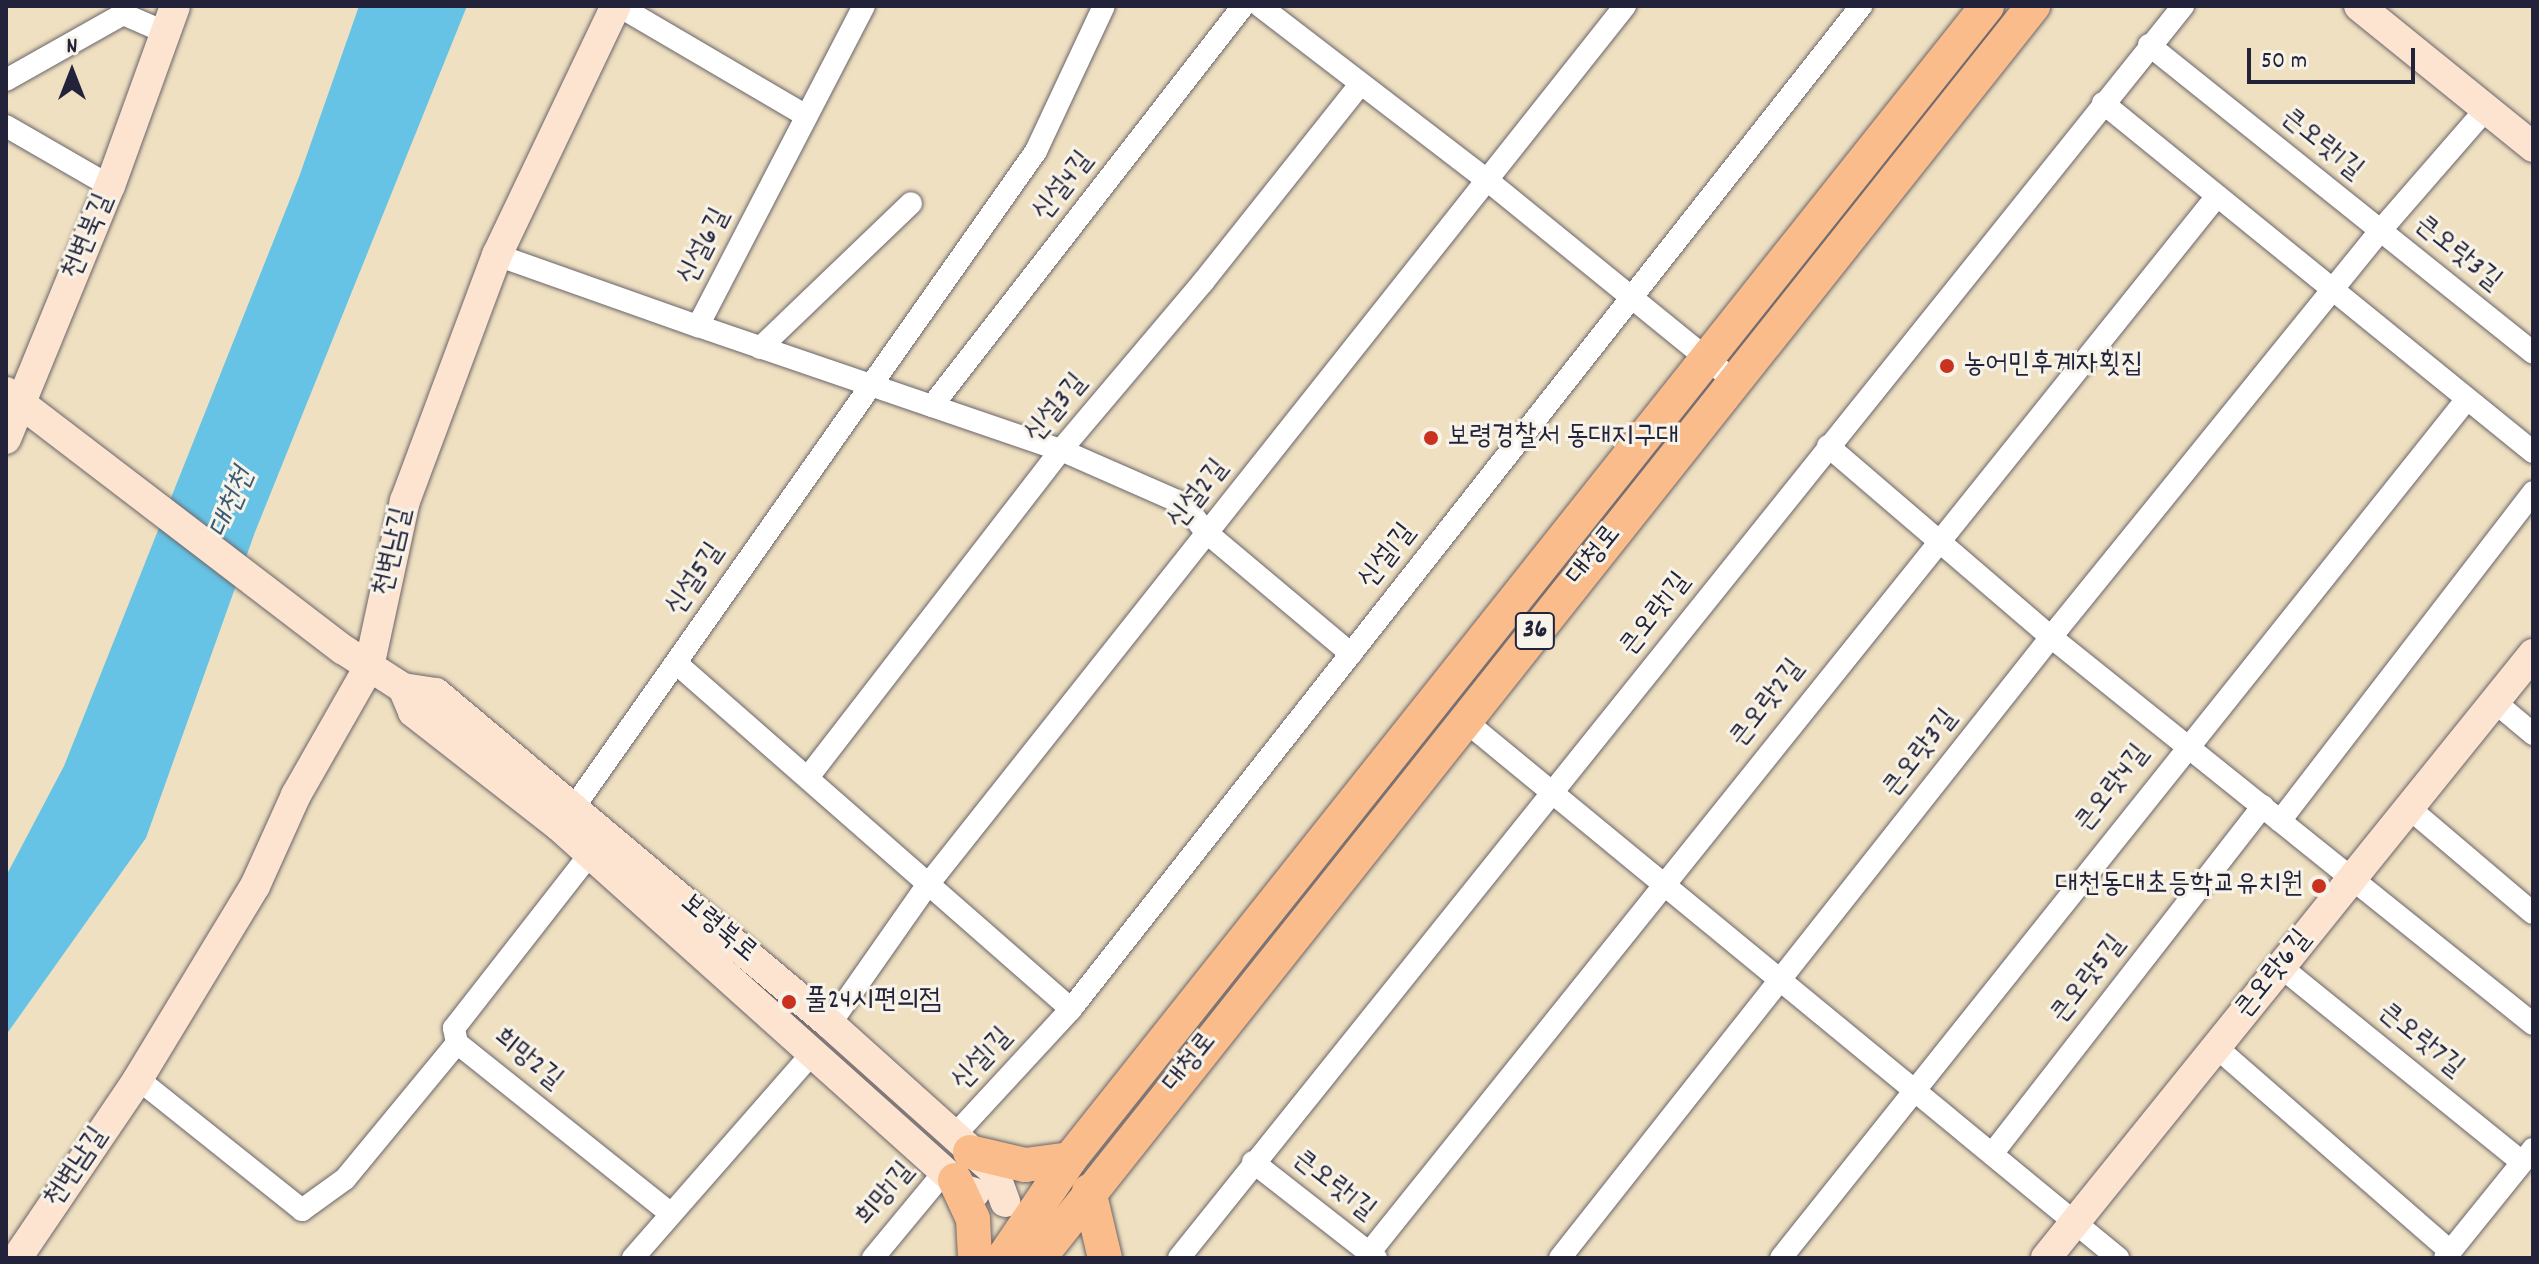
<!DOCTYPE html>
<html>
<head>
<meta charset="utf-8">
<style>
  body { margin:0 }
  #map { position:relative; width:2539px; height:1264px; overflow:hidden; background:#efe0c1; font-family:Dekko,"Poor Story",sans-serif }
  div>[style] { position:absolute }
  .water>* { inset:0; background:#67c3e5 }
  .roads { filter:drop-shadow(0 0 2px #6a646a) drop-shadow(0 0 2px #6a646a) }
  .street>* { height:22px; margin:-11px; padding:0 11px; transform-origin:11px; border-radius:11px; background:#fff }
  .secondary>* { height:30px; margin:-15px; padding:0 15px; transform-origin:15px; border-radius:15px; background:#fde4d0 }
  .primary>* { height:34px; margin:-17px; padding:0 17px; transform-origin:17px; border-radius:17px; background:#f9bc8a }
  .dots>* { width:22px; height:22px; translate:-50% -50%; box-sizing:border-box; border:4px solid #f7f3e8; border-radius:50% }
  span { translate:-50% -50%; white-space:nowrap; text-align:center; line-height:1.15; -webkit-text-stroke:6px #f7f3e8; paint-order:stroke }
  .shield-label span { padding:2px 6px; background:#f7f3e8; border:2px solid; border-radius:6px; -webkit-text-stroke-width:0 }
  .shield-label { font-size:26px; color:#22223b; font-weight:700 }
  .street-label { font-size:28px; color:#22223b }
  .poi-label { font-size:28px; color:#22223b }
  .left { translate:0 -50%; text-align:left }
  .right { translate:-100% -50%; text-align:right }
  .water-label { font-size:30px; color:#3a5a76; font-style:italic }
  .frame { position:absolute; inset:0; border:8px solid #22223b; pointer-events:none }
  .north { position:absolute; left:32px; top:32px; width:80px; height:80px; -webkit-text-stroke:6px #f7f3e8; paint-order:stroke; rotate:0deg; font-size:22px; font-weight:700; line-height:32px; text-align:center; color:#22223b }
  .north::after { content:''; display:block; margin:auto; width:28px; height:36px; background:#22223b; clip-path:polygon(50% 0,100% 100%,50% 72%,0 100%) }
  .scale { position:absolute; left:2247px; top:48px; width:168px; height:36px; box-sizing:border-box; border:4px solid #22223b; border-top:0; padding-left:10px; font-size:24px; line-height:28px; white-space:nowrap; color:#22223b; -webkit-text-stroke:6px #f7f3e8; paint-order:stroke }
</style>
</head>
<body>
<div id="map">
  <div class="water">
    <div style="clip-path:polygon(359px 6px,467px 6px,255px 532px,146px 838px,6px 1035px,6px 876px,64px 766px,299px 177px)"></div>
  </div>
  <div class="roads">
    <div class="street">
      <div style="left:619px;top:6px;width:216px;rotate:30.4deg"></div>
      <div style="left:1260px;top:6px;width:286px;rotate:37.5deg"></div>
      <div style="left:1487px;top:180px;width:318px;rotate:39.1deg"></div>
      <div style="left:2149px;top:45px;width:492px;rotate:38.7deg"></div>
      <div style="left:6px;top:80px;width:134px;rotate:-29.4deg"></div>
      <div style="left:123px;top:14px;width:50px;rotate:23.5deg"></div>
      <div style="left:2103px;top:103px;width:554px;rotate:39.06deg"></div>
      <div style="left:6px;top:126px;width:120px;rotate:30deg"></div>
      <div style="left:497px;top:255px;width:213px;rotate:19.5deg"></div>
      <div style="left:698px;top:326px;width:360px;rotate:-62.6deg"></div>
      <div style="left:698px;top:326px;width:384px;rotate:18.9deg"></div>
      <div style="left:1061px;top:450px;width:134px;rotate:23.7deg"></div>
      <div style="left:1184px;top:504px;width:37px;rotate:52deg"></div>
      <div style="left:1207px;top:533px;width:188px;rotate:40deg"></div>
      <div style="left:760px;top:348px;width:209px;rotate:-43.8deg"></div>
      <div style="left:932px;top:406px;width:507px;rotate:-52.13deg"></div>
      <div style="left:1828px;top:446px;width:294px;rotate:40.6deg"></div>
      <div style="left:2051px;top:637px;width:618px;rotate:38.76deg"></div>
      <div style="left:676px;top:663px;width:525px;rotate:41.22deg"></div>
      <div style="left:2495px;top:702px;width:50px;rotate:40.1deg"></div>
      <div style="left:1464px;top:720px;width:847px;rotate:39.44deg"></div>
      <div style="left:809px;top:776px;width:412px;rotate:-52.3deg"></div>
      <div style="left:1061px;top:450px;width:220px;rotate:-49.8deg"></div>
      <div style="left:1203px;top:282px;width:251px;rotate:-51.5deg"></div>
      <div style="left:574px;top:807px;width:802px;rotate:-54.84deg"></div>
      <div style="left:1036px;top:151px;width:160px;rotate:-64.9deg"></div>
      <div style="left:2409px;top:808px;width:162px;rotate:40.3deg"></div>
      <div style="left:2280px;top:821px;width:415px;rotate:-52.4deg"></div>
      <div style="left:590px;top:854px;width:221px;rotate:128deg"></div>
      <div style="left:454px;top:1028px;width:15px;rotate:79deg"></div>
      <div style="left:457px;top:1043px;width:271px;rotate:38.6deg"></div>
      <div style="left:2281px;top:967px;width:310px;rotate:39deg"></div>
      <div style="left:830px;top:1024px;width:167px;rotate:-55deg"></div>
      <div style="left:926px;top:887px;width:1125px;rotate:-51.57deg"></div>
      <div style="left:2216px;top:1047px;width:310px;rotate:41.1deg"></div>
      <div style="left:138px;top:1079px;width:210px;rotate:38.6deg"></div>
      <div style="left:302px;top:1210px;width:53px;rotate:-35.8deg"></div>
      <div style="left:345px;top:1179px;width:176px;rotate:-50.5deg"></div>
      <div style="left:953px;top:1137px;width:174px;rotate:-47.3deg"></div>
      <div style="left:1071px;top:1009px;width:1277px;rotate:-51.77deg"></div>
      <div style="left:1992px;top:1154px;width:441px;rotate:-52.1deg"></div>
      <div style="left:1253px;top:1162px;width:156px;rotate:38deg"></div>
      <div style="left:1369px;top:1253px;width:1355px;rotate:-51.26deg"></div>
      <div style="left:633px;top:1258px;width:275px;rotate:-48.8deg"></div>
      <div style="left:873px;top:1258px;width:113px;rotate:-50.4deg"></div>
      <div style="left:1179px;top:1258px;width:1605px;rotate:-51.27deg"></div>
      <div style="left:1560px;top:1258px;width:792px;rotate:-51.67deg"></div>
      <div style="left:2051px;top:637px;width:523px;rotate:-50.98deg"></div>
      <div style="left:2380px;top:231px;width:160px;rotate:-49deg"></div>
      <div style="left:1781px;top:1258px;width:1099px;rotate:-51.39deg"></div>
      <div style="left:2445px;top:1258px;width:140px;rotate:-51.1deg"></div>
    </div>
    <div class="secondary">
      <div style="left:2359px;top:6px;width:224px;rotate:39deg"></div>
      <div style="left:6px;top:392px;width:425px;rotate:37.4deg"></div>
      <div style="left:344px;top:650px;width:70px;rotate:32.8deg"></div>
      <div style="left:403px;top:688px;width:33px;rotate:9deg"></div>
      <div style="left:436px;top:693px;width:515px;rotate:40.03deg"></div>
      <div style="left:830px;top:1024px;width:220px;rotate:41.9deg"></div>
      <div style="left:994px;top:1171px;width:33px;rotate:70deg"></div>
      <div style="left:6px;top:439px;width:274px;rotate:-67.7deg"></div>
      <div style="left:110px;top:186px;width:191px;rotate:-70.1deg"></div>
      <div style="left:403px;top:688px;width:26px;rotate:67deg"></div>
      <div style="left:413px;top:712px;width:185px;rotate:38deg"></div>
      <div style="left:559px;top:826px;width:545px;rotate:41.88deg"></div>
      <div style="left:965px;top:1190px;width:10px;rotate:17deg"></div>
      <div style="left:17px;top:1258px;width:216px;rotate:-55.9deg"></div>
      <div style="left:138px;top:1079px;width:226px;rotate:-58.8deg"></div>
      <div style="left:255px;top:886px;width:100px;rotate:-65.7deg"></div>
      <div style="left:296px;top:795px;width:147px;rotate:-60.3deg"></div>
      <div style="left:369px;top:667px;width:170px;rotate:-77.8deg"></div>
      <div style="left:405px;top:501px;width:263px;rotate:-69.5deg"></div>
      <div style="left:497px;top:255px;width:276px;rotate:-64.5deg"></div>
      <div style="left:2046px;top:1258px;width:776px;rotate:-51.12deg"></div>
    </div>
    <div class="primary">
      <div style="left:970px;top:1152px;width:57px;rotate:13.3deg"></div>
      <div style="left:1025px;top:1165px;width:45px;rotate:-7.6deg"></div>
      <div style="left:955px;top:1180px;width:43px;rotate:65.2deg"></div>
      <div style="left:973px;top:1219px;width:39px;rotate:87deg"></div>
      <div style="left:1089px;top:1191px;width:69px;rotate:76.6deg"></div>
      <div style="left:1003px;top:1258px;width:120px;rotate:-55.9deg"></div>
      <div style="left:1070px;top:1159px;width:1473px;rotate:-51.5deg"></div>
      <div style="left:1039px;top:1258px;width:1599px;rotate:-51.55deg"></div>
    </div>
  </div>
  <div class="dots">
    <div style="left:1947px;top:366px;background:#c8321e"></div>
    <div style="left:1431px;top:438px;background:#c8321e"></div>
    <div style="left:2319px;top:886px;background:#c8321e"></div>
    <div style="left:789px;top:1002px;background:#c8321e"></div>
  </div>
  <div class="shield-label">
    <span style="left:1535px;top:631px">36</span>
  </div>
  <div class="street-label">
    <span style="left:2321px;top:145px;rotate:39deg">큰오랏1길</span>
    <span style="left:1064px;top:187px;rotate:-52deg">신설4길</span>
    <span style="left:89px;top:237px;rotate:-67deg">천변북길</span>
    <span style="left:705px;top:247px;rotate:-63deg">신설6길</span>
    <span style="left:2457px;top:254px;rotate:39deg">큰오랏3길</span>
    <span style="left:1057px;top:409px;rotate:-50deg">신설3길</span>
    <span style="left:1199px;top:495px;rotate:-52deg">신설2길</span>
    <span style="left:394px;top:552px;rotate:-77deg">천변남길</span>
    <span style="left:1595px;top:556px;rotate:-51deg">대청로</span>
    <span style="left:1388px;top:557px;rotate:-52deg">신설1길</span>
    <span style="left:696px;top:580px;rotate:-56deg">신설5길</span>
    <span style="left:1656px;top:615px;rotate:-52deg">큰오랏1길</span>
    <span style="left:1768px;top:704px;rotate:-52deg">큰오랏2길</span>
    <span style="left:1921px;top:754px;rotate:-52deg">큰오랏3길</span>
    <span style="left:2113px;top:789px;rotate:-52deg">큰오랏4길</span>
    <span style="left:718px;top:929px;rotate:40deg">보령북로</span>
    <span style="left:2274px;top:975px;rotate:-51deg">큰오랏6길</span>
    <span style="left:2089px;top:980px;rotate:-52deg">큰오랏5길</span>
    <span style="left:2420px;top:1041px;rotate:39deg">큰오랏7길</span>
    <span style="left:527px;top:1060px;rotate:39deg">희망2길</span>
    <span style="left:983px;top:1060px;rotate:-47deg">신설1길</span>
    <span style="left:1191px;top:1063px;rotate:-51deg">대청로</span>
    <span style="left:77px;top:1168px;rotate:-56deg">천변남길</span>
    <span style="left:1333px;top:1186px;rotate:38deg">큰오랏1길</span>
    <span style="left:886px;top:1195px;rotate:-50deg">희망1길</span>
  </div>
  <div class="poi-label">
    <span class="left" style="left:1963px;top:366px">농어민후계자횟집</span>
    <span class="left" style="left:1447px;top:438px">보령경찰서 동대지구대</span>
    <span class="right" style="left:2303px;top:886px">대천동대초등학교유치원</span>
    <span class="left" style="left:805px;top:1002px">풀24시편의점</span>
  </div>
  <div class="water-label">
    <span style="left:234px;top:504px;rotate:-67deg">대천천</span>
  </div>
  <div class="frame"></div>
  <div class="north">N</div>
  <div class="scale">50 m</div>
</div>
</body>
</html>
